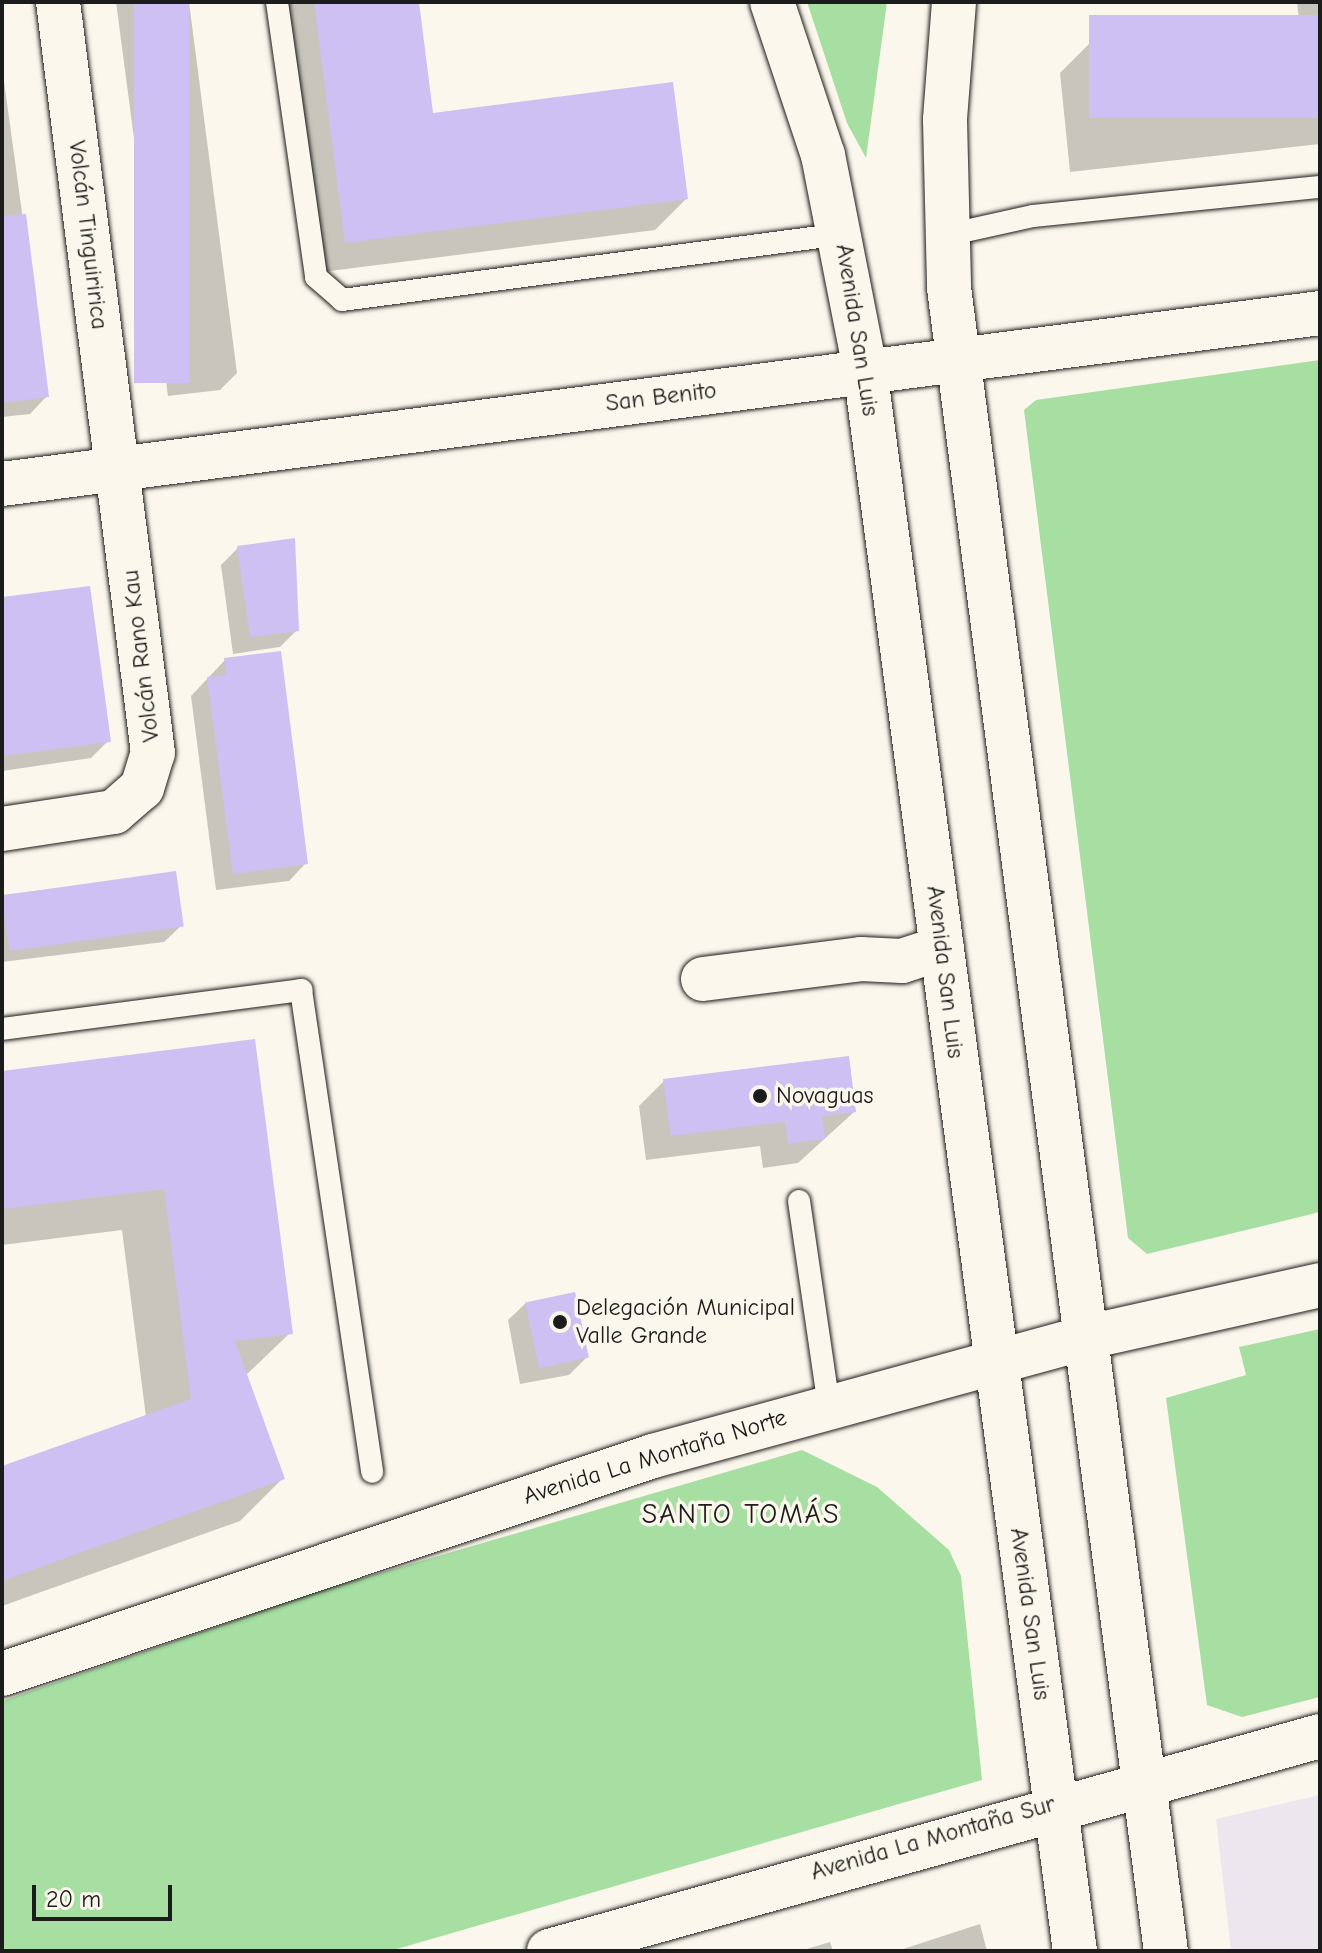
<!DOCTYPE html>
<html>
<head>
<meta charset="utf-8">
<style>
  body { margin:0 }
  #map { position:relative; width:1322px; height:1953px; overflow:hidden; background:#fbf7ec; font-family:"Comic Neue",sans-serif }
  div>[style] { position:absolute }
  .built>* { inset:0; background:#eee6ee }
  .green>* { inset:0; background:#a7dea2 }
  .shadow>* { inset:0; background:#0003 }
  .building>* { inset:0; background:#cec0f2; transform-origin:0 0 }
  .roads { filter:drop-shadow(0 0 2px #1c1c1c) drop-shadow(0 0 2px #1c1c1c) }
  .lane>* { height:22px; margin:-11px; padding:0 11px; transform-origin:11px; border-radius:11px; background:#fbf7ec }
  .street>* { height:44px; margin:-22px; padding:0 22px; transform-origin:22px; border-radius:22px; background:#fbf7ec }
  .dots>* { width:22px; height:22px; translate:-50% -50%; box-sizing:border-box; border:4px solid #fbf7ec; border-radius:50% }
  span { translate:-50% -50%; white-space:nowrap; text-align:center; line-height:1.15; -webkit-text-stroke:7px #fbf7ec; paint-order:stroke }
  .street-label { font-size:24px; color:#1c1c1c }
  .poi-label { font-size:24px; color:#1c1c1c }
  .left { translate:0 -50%; text-align:left }
  .quarter-label { font-size:28px; color:#1c1c1c; letter-spacing:2px }
  .frame { position:absolute; inset:0; border:4px solid #1c1c1c; pointer-events:none }
  .scale { position:absolute; left:32px; top:1885px; width:140px; height:36px; box-sizing:border-box; border:4px solid #1c1c1c; border-top:0; padding-left:10px; font-size:24px; line-height:28px; white-space:nowrap; color:#1c1c1c; -webkit-text-stroke:6px #fbf7ec; paint-order:stroke }
</style>
</head>
<body>
<div id="map">
  <div class="built">
    <div style="clip-path:polygon(1320px 1795px,1320px 1951px,1231px 1951px,1216px 1819px)"></div>
  </div>
  <div class="green">
    <div style="clip-path:polygon(807px 2px,887px 2px,866px 158px,847px 123px)"></div>
    <div style="clip-path:polygon(1320px 360px,1320px 1212px,1147px 1254px,1128px 1238px,1024px 410px,1036px 400px)"></div>
    <div style="clip-path:polygon(1320px 1329px,1320px 1697px,1242px 1717px,1207px 1705px,1166px 1398px,1246px 1375px,1239px 1347px)"></div>
    <div style="clip-path:polygon(802px 1450px,877px 1487px,949px 1550px,961px 1576px,982px 1780px,390px 1951px,2px 1951px,2px 1701px,325px 1589px)"></div>
  </div>
  <div class="shadow">
    <div style="clip-path:polygon(116px 2px,189px 2px,237px 373px,220px 390px,168px 396px)"></div>
    <div style="clip-path:polygon(279px 2px,417px 2px,431px 115px,686px 199px,655px 230px,314px 273px)"></div>
    <div style="clip-path:polygon(1297px 2px,1320px 2px,1320px 144px,1070px 172px,1060px 73px,1091px 42px,1299px 20px)"></div>
    <div style="clip-path:polygon(2px 66px,47px 396px,30px 414px,2px 417px)"></div>
    <div style="clip-path:polygon(238px 548px,297px 630px,280px 647px,233px 654px,221px 565px)"></div>
    <div style="clip-path:polygon(2px 599px,108px 741px,91px 758px,2px 771px)"></div>
    <div style="clip-path:polygon(225px 660px,306px 863px,289px 881px,216px 890px,191px 696px)"></div>
    <div style="clip-path:polygon(174px 874px,182px 925px,164px 942px,2px 962px,2px 895px)"></div>
    <div style="clip-path:polygon(253px 1041px,290px 1333px,245px 1376px,282px 1479px,240px 1521px,2px 1606px,2px 1468px,146px 1417px,122px 1230px,2px 1245px,2px 1073px)"></div>
    <div style="clip-path:polygon(664px 1081px,854px 1112px,798px 1163px,763px 1168px,760px 1146px,646px 1160px,639px 1106px)"></div>
    <div style="clip-path:polygon(526px 1303px,586px 1358px,569px 1375px,520px 1384px,508px 1320px)"></div>
    <div style="clip-path:polygon(980px 1924px,987px 1951px,897px 1951px)"></div>
    <div style="clip-path:polygon(830px 1942px,833px 1951px,800px 1951px)"></div>
  </div>
  <div class="building">
    <div style="left:134px;top:2px;width:55px;height:381px"></div>
    <div style="clip-path:polygon(314px 2px,419px 2px,433px 113px,673px 82px,688px 199px,345px 243px)"></div>
    <div style="left:1320px;top:15px;width:103px;height:231px;rotate:90deg"></div>
    <div style="clip-path:polygon(26px 214px,49px 397px,2px 403px,2px 216px)"></div>
    <div style="clip-path:polygon(295px 538px,299px 631px,250px 637px,237px 546px)"></div>
    <div style="clip-path:polygon(90px 586px,111px 742px,2px 756px,2px 597px)"></div>
    <div style="clip-path:polygon(281px 651px,308px 864px,233px 874px,207px 677px,226px 675px,224px 658px)"></div>
    <div style="left:176px;top:871px;width:56px;height:176px;rotate:82deg"></div>
    <div style="clip-path:polygon(255px 1039px,293px 1334px,235px 1341px,285px 1479px,2px 1581px,2px 1466px,191px 1399px,164px 1189px,2px 1209px,2px 1071px)"></div>
    <div style="clip-path:polygon(849px 1056px,856px 1112px,822px 1116px,825px 1139px,788px 1144px,785px 1122px,671px 1136px,663px 1079px)"></div>
    <div style="left:575px;top:1292px;width:67px;height:51px;rotate:78deg"></div>
  </div>
  <div class="roads">
    <div class="lane">
      <div style="left:277px;top:2px;width:278px;rotate:81.9deg"></div>
      <div style="left:316px;top:277px;width:35px;rotate:41deg"></div>
      <div style="left:342px;top:300px;width:504px;rotate:-7.52deg"></div>
      <div style="left:947px;top:235px;width:88px;rotate:-12.5deg"></div>
      <div style="left:1033px;top:216px;width:288px;rotate:-5.8deg"></div>
      <div style="left:2px;top:1029px;width:302px;rotate:-7.4deg"></div>
      <div style="left:301px;top:990px;width:487px;rotate:81.6deg"></div>
      <div style="left:799px;top:1201px;width:207px;rotate:81.7deg"></div>
    </div>
    <div class="street">
      <div style="left:772px;top:2px;width:161px;rotate:71.6deg"></div>
      <div style="left:823px;top:155px;width:218px;rotate:78.9deg"></div>
      <div style="left:865px;top:369px;width:1596px;rotate:82.44deg"></div>
      <div style="left:954px;top:2px;width:118px;rotate:94.4deg"></div>
      <div style="left:945px;top:120px;width:168px;rotate:88.6deg"></div>
      <div style="left:949px;top:288px;width:1677px;rotate:82.57deg"></div>
      <div style="left:2px;top:484px;width:1329px;rotate:-7.39deg"></div>
      <div style="left:2px;top:829px;width:113px;rotate:-8.6deg"></div>
      <div style="left:114px;top:812px;width:37px;rotate:-41deg"></div>
      <div style="left:142px;top:788px;width:37px;rotate:-73deg"></div>
      <div style="left:153px;top:753px;width:757px;rotate:-97.21deg"></div>
      <div style="left:703px;top:979px;width:159px;rotate:-7.2deg"></div>
      <div style="left:861px;top:959px;width:41px;rotate:2.8deg"></div>
      <div style="left:902px;top:961px;width:42px;rotate:-18deg"></div>
      <div style="left:2px;top:1674px;width:687px;rotate:-18.51deg"></div>
      <div style="left:653px;top:1456px;width:451px;rotate:-15.3deg"></div>
      <div style="left:1088px;top:1337px;width:238px;rotate:-12.6deg"></div>
      <div style="left:549px;top:1951px;width:800px;rotate:-15.58deg"></div>
    </div>
  </div>
  <div class="dots">
    <div style="left:760px;top:1096px;background:#1c1c1c"></div>
    <div style="left:560px;top:1322px;background:#1c1c1c"></div>
  </div>
  <div class="street-label">
    <span style="left:88px;top:235px;rotate:83deg">Volcán Tinguiririca</span>
    <span style="left:857px;top:330px;rotate:81deg">Avenida San Luis</span>
    <span style="left:661px;top:397px;rotate:-7deg">San Benito</span>
    <span style="left:141px;top:656px;rotate:-97deg">Volcán Rano Kau</span>
    <span style="left:945px;top:972px;rotate:83deg">Avenida San Luis</span>
    <span style="left:655px;top:1457px;rotate:-17deg">Avenida La Montaña Norte</span>
    <span style="left:1030px;top:1614px;rotate:82deg">Avenida San Luis</span>
    <span style="left:933px;top:1838px;rotate:-16deg">Avenida La Montaña Sur</span>
  </div>
  <div class="poi-label">
    <span class="left" style="left:776px;top:1096px">Novaguas</span>
    <span class="left" style="left:576px;top:1322px">Delegación Municipal<br>Valle Grande</span>
  </div>
  <div class="quarter-label">
    <span style="left:741px;top:1514px">SANTO TOMÁS</span>
  </div>
  <div class="frame"></div>
  <div class="scale">20 m</div>
</div>
</body>
</html>
